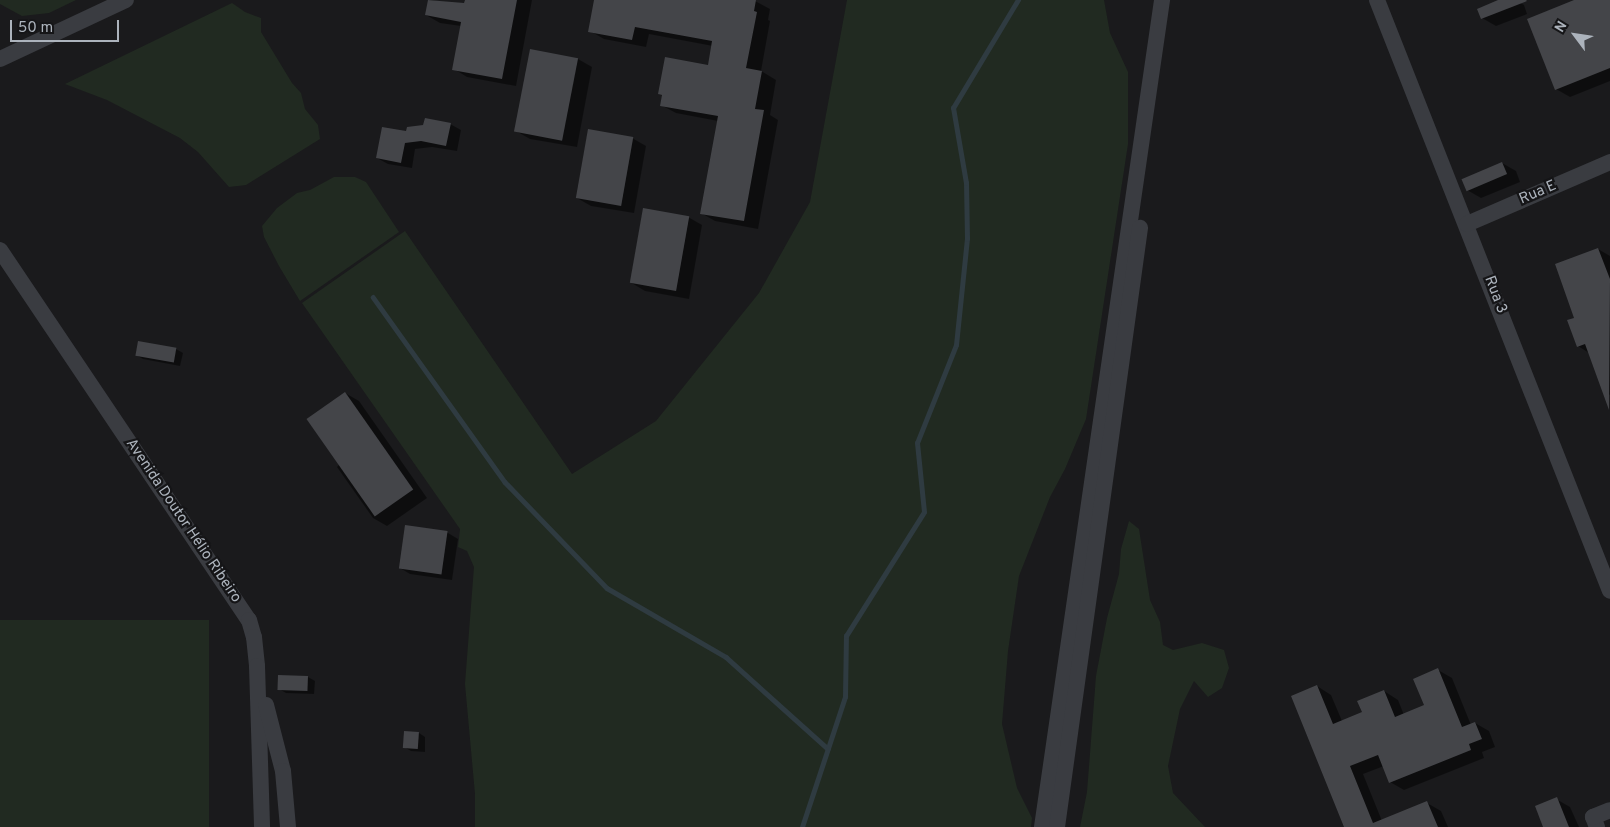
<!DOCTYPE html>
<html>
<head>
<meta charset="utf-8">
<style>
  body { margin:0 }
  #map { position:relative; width:1610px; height:827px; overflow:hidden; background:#1a1a1c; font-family:Overpass,sans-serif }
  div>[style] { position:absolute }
  .green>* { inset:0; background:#212a21; transform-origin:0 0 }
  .shadow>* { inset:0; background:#0007 }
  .stream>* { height:4.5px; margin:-2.25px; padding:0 2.25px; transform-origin:2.25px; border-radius:2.25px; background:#2f3b41 }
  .building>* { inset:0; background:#444549; transform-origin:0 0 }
  .minor>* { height:16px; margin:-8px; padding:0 8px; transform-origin:8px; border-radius:8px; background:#3a3c41 }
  span { translate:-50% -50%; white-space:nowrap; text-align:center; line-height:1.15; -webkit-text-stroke:4.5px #151517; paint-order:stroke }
  .street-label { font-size:15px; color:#acb3bc }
  .north { position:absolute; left:1550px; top:10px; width:50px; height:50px; -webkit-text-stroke:4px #151517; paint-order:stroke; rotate:301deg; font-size:14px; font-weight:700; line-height:20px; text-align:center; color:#acb3bc }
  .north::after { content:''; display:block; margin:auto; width:18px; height:22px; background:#acb3bc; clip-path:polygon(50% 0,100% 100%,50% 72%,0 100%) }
  .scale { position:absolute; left:10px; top:20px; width:109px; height:22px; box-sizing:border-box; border:2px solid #acb3bc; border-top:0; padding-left:6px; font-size:15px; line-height:18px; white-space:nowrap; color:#acb3bc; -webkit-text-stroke:4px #151517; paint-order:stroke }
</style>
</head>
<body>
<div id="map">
  <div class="green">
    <div style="clip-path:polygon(0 0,76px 0,49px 13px,22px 16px,0 4px)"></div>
    <div style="clip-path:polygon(847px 0,1104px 0,1110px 33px,1128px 72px,1128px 144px,1086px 419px,1065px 469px,1050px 497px,1019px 576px,1008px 651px,1002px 724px,1017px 788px,1032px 818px,1031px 827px,475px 827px,475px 794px,465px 684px,474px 567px,467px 551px,458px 547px,460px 529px,302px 303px,405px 231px,572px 474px,656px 421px,759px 293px,810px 202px)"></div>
    <div style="clip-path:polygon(232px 3px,245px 12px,261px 18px,261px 32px,292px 83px,301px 93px,305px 109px,318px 125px,320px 139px,246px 185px,229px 187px,198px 152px,180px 138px,107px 100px,65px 84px)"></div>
    <div style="clip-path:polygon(334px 177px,355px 177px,366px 182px,399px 232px,300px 301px,279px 266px,264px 237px,262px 226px,277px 208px,297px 193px,310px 190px)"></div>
    <div style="clip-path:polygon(1129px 521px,1139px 529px,1150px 600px,1160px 622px,1163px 645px,1173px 650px,1202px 643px,1224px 650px,1229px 668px,1222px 688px,1208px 697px,1194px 681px,1180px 709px,1168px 766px,1173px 793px,1205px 827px,1080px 827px,1087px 792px,1096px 676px,1107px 618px,1119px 574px,1121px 549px)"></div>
    <div style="left:209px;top:620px;width:207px;height:209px;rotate:90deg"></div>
  </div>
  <div class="shadow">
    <div style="clip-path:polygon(429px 0,465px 5px,466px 0,532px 0,516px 86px,467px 77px,454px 69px,461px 26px,440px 23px,426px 15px)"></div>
    <div style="clip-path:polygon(595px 0,753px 0,770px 9px,768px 20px,770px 21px,761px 71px,776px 80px,770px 115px,778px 120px,758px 229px,715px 221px,701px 213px,718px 121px,676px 113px,661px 105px,663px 96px,659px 94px,709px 66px,713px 46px,649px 34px,646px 47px,604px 39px,590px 31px)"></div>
    <div style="clip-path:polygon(1502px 0,1515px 0,1524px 5px,1527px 14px,1496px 26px,1482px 18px)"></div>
    <div style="clip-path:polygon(1578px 0,1610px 0,1610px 81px,1570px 97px,1556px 89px)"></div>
    <div style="clip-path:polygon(578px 59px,592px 67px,577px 147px,530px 139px,516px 131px)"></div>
    <div style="clip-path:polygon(450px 124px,461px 130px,457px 151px,432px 147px,415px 149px,412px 168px,388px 164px,377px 158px,408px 133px)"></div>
    <div style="clip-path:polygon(632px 138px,646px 146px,634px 213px,591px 206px,577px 198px)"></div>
    <div style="clip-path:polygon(1502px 163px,1516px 171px,1520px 182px,1481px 198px,1467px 190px)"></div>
    <div style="clip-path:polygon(688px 217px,702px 225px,689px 299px,645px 291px,630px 282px)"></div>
    <div style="clip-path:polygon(1598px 249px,1610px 256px,1610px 395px,1603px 391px,1589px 353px,1578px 346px,1576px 318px)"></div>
    <div style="clip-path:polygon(176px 349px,183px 353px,180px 366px,143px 359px,136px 355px)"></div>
    <div style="clip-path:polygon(345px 393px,359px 401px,427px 498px,387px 526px,373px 518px,337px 467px,339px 465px)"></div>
    <div style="clip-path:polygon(406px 526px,448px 533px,458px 539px,452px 580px,410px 574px,400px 568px)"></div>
    <div style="clip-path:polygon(1438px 670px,1452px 678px,1471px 725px,1475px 723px,1489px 731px,1495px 747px,1482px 752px,1484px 758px,1404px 790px,1390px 782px,1384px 766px,1363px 774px,1382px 821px,1427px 803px,1441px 811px,1448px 827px,1345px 827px,1317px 686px,1331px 695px,1342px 721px,1364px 713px,1384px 691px,1398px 700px,1404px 715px,1425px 706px)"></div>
    <div style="clip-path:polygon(308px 677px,315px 681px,314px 694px,286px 693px,279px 689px)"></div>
    <div style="clip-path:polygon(419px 733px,425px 737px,425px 752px,411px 751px,404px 747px)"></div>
    <div style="clip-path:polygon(1556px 799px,1570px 807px,1579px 827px,1545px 827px)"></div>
  </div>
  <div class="stream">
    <div style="left:373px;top:297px;width:227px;rotate:54.5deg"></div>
    <div style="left:505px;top:482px;width:147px;rotate:46.1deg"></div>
    <div style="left:607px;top:588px;width:138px;rotate:30.1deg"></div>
    <div style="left:726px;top:657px;width:137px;rotate:42deg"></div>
    <div style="left:802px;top:827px;width:137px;rotate:-71.7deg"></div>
    <div style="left:845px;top:697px;width:61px;rotate:-89.1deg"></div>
    <div style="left:846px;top:636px;width:146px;rotate:-57.8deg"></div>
    <div style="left:924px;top:512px;width:69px;rotate:-95.8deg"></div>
    <div style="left:917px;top:443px;width:105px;rotate:-68.3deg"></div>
    <div style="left:956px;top:345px;width:107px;rotate:-84.1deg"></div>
    <div style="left:967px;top:239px;width:56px;rotate:-91deg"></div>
    <div style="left:966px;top:183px;width:76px;rotate:-99.8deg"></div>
    <div style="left:953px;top:108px;width:126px;rotate:-59deg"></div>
  </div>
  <div class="building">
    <div style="clip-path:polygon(428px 0,464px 3px,465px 0,517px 0,502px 79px,452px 70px,461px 22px,425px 15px)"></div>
    <div style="clip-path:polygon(594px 0,756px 0,754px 11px,757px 12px,746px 68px,762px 71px,755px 109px,764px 110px,744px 221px,700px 214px,718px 116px,660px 106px,662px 95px,658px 94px,665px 57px,708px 65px,712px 41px,635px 27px,632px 40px,588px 32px)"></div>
    <div style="clip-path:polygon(1498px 0,1526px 0,1527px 1px,1481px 19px,1477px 9px)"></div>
    <div style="clip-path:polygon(1574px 0,1610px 0,1610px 68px,1555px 90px,1527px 19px)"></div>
    <div style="left:530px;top:49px;width:49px;height:84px;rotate:11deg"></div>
    <div style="clip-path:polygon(425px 118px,451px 123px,446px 146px,421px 141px,405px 143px,401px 163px,376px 158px,382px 127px,406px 131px,407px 127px,423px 125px)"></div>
    <div style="left:588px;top:129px;width:46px;height:70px;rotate:10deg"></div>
    <div style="left:1502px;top:162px;width:13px;height:44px;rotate:67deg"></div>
    <div style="left:643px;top:208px;width:47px;height:76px;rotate:10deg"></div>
    <div style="clip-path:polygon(1598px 248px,1610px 279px,1609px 410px,1585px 344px,1577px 347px,1567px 320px,1574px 318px,1555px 264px)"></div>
    <div style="left:138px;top:341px;width:39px;height:15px;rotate:10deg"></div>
    <div style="left:345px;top:392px;width:119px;height:47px;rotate:55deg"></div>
    <div style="left:405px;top:525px;width:43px;height:44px;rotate:8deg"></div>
    <div style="clip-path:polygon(1438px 668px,1462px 727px,1475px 722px,1482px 739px,1469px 744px,1471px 750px,1389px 783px,1378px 755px,1350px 766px,1373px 823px,1427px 801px,1438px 827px,1344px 827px,1291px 696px,1317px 685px,1333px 724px,1362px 712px,1357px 701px,1384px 690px,1395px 717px,1424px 705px,1413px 679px)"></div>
    <div style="left:278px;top:675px;width:30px;height:15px;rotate:2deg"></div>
    <div style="left:404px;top:731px;width:15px;height:17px;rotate:4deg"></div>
    <div style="clip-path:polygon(1557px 797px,1569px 827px,1543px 827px,1535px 806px)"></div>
  </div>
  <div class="minor">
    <div style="left:1377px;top:0;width:635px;rotate:68.48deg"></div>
    <div style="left:0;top:59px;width:139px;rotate:-25.1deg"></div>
    <div style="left:1467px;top:224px;width:156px;rotate:-23.4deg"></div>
    <div style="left:0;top:250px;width:446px;rotate:56.1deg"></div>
    <div style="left:249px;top:620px;width:18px;rotate:74deg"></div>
    <div style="left:254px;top:637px;width:29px;rotate:84deg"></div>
    <div style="left:257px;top:666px;width:161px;rotate:88.2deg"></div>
    <div style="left:266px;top:705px;width:68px;rotate:75.6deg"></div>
    <div style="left:283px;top:771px;width:56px;rotate:84.9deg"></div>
    <div style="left:1042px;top:827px;width:836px;rotate:-81.74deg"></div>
    <div style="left:1057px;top:827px;width:605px;rotate:-82.11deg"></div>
    <div style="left:1597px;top:827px;width:11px;rotate:-112deg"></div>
    <div style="left:1593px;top:817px;width:18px;rotate:-22deg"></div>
  </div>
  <div class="street-label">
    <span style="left:1538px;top:193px;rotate:-23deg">Rua E</span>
    <span style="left:1495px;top:295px;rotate:69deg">Rua 3</span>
    <span style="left:183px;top:521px;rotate:56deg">Avenida Doutor Hélio Ribeiro</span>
  </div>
  <div class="north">N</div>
  <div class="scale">50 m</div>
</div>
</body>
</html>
